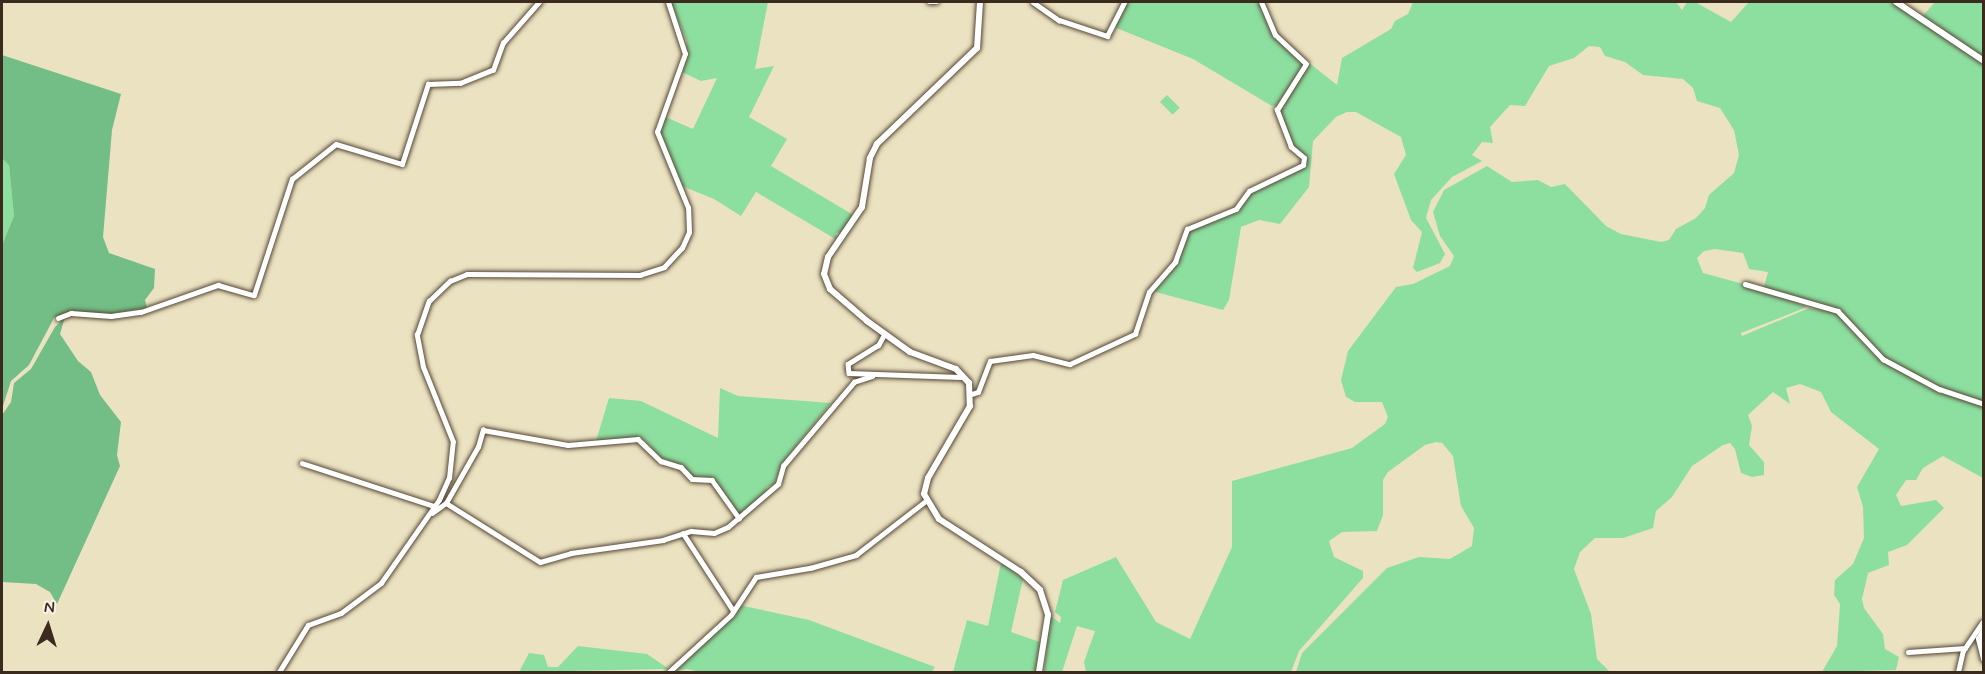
<!DOCTYPE html>
<html>
<head>
<meta charset="utf-8">
<style>
  body { margin:0 }
  #map { position:relative; width:1985px; height:674px; overflow:hidden; background:#ebe2c1; font-family:Mynerve,sans-serif }
  div>[style] { position:absolute }
  .green>* { inset:0; background:#8ddfa0; transform-origin:0 0 }
  .forest>* { inset:0; background:#72be86 }
  .roads { filter:drop-shadow(0 0 2px #554636) drop-shadow(0 0 2px #554636) }
  .street>* { height:4.5px; margin:-2.25px; padding:0 2.25px; transform-origin:2.25px; border-radius:2.25px; background:#fff }
  .secondary>* { height:6px; margin:-3px; padding:0 3px; transform-origin:3px; border-radius:3px; background:#fff }
  span { translate:-50% -50%; white-space:nowrap; text-align:center; line-height:1.15; -webkit-text-stroke:4.5px #f7f3e8; paint-order:stroke }
  .frame { position:absolute; inset:0; border:3px solid #3b2a1e; pointer-events:none }
  .north { position:absolute; left:18px; top:596px; width:60px; height:60px; -webkit-text-stroke:4px #f7f3e8; paint-order:stroke; rotate:4deg; font-size:16px; font-weight:700; line-height:24px; text-align:center; color:#3b2a1e }
  .north::after { content:''; display:block; margin:auto; width:21px; height:27px; background:#3b2a1e; clip-path:polygon(50% 0,100% 100%,50% 72%,0 100%) }
</style>
</head>
<body>
<div id="map">
  <div class="green">
    <div style="clip-path:polygon(671px 2px,768px 2px,755px 69px,774px 66px,749px 117px,787px 139px,771px 166px,855px 216px,843px 232px,836px 233px,837px 240px,756px 192px,741px 216px,714px 199px,682px 186px,661px 144px,659px 131px,663px 116px,693px 129px,717px 78px,701px 81px,682px 72px,687px 42px)"></div>
    <div style="clip-path:polygon(1125px 2px,1260px 2px,1274px 36px,1303px 61px,1304px 69px,1276px 105px,1272px 106px,1193px 59px,1114px 27px)"></div>
    <div style="clip-path:polygon(1413px 2px,1676px 2px,1682px 10px,1687px 2px,1695px 2px,1731px 22px,1749px 2px,1892px 2px,1983px 63px,1983px 402px,1942px 389px,1878px 354px,1840px 309px,1787px 298px,1764px 287px,1768px 272px,1749px 269px,1743px 253px,1715px 249px,1704px 251px,1697px 258px,1703px 273px,1769px 291px,1807px 307px,1741px 333px,1742px 336px,1809px 308px,1835px 312px,1874px 355px,1938px 390px,1983px 406px,1983px 478px,1943px 456px,1923px 468px,1916px 480px,1906px 480px,1896px 495px,1901px 506px,1936px 500px,1944px 508px,1907px 545px,1888px 552px,1889px 565px,1868px 573px,1862px 599px,1864px 608px,1883px 634px,1885px 649px,1899px 657px,1896px 670px,1822px 672px,1837px 646px,1840px 604px,1834px 595px,1835px 580px,1853px 564px,1864px 538px,1863px 507px,1857px 487px,1879px 449px,1831px 412px,1821px 392px,1800px 384px,1786px 388px,1790px 404px,1773px 392px,1748px 415px,1752px 426px,1749px 445px,1764px 462px,1764px 475px,1752px 477px,1741px 473px,1735px 449px,1730px 443px,1723px 445px,1692px 466px,1672px 497px,1656px 511px,1653px 528px,1623px 538px,1595px 538px,1580px 552px,1574px 569px,1591px 614px,1597px 659px,1610px 672px,1296px 672px,1302px 653px,1387px 568px,1419px 557px,1450px 559px,1472px 546px,1474px 528px,1461px 506px,1453px 456px,1442px 443px,1436px 442px,1425px 445px,1388px 472px,1383px 480px,1383px 515px,1377px 531px,1342px 532px,1329px 541px,1334px 557px,1363px 571px,1363px 578px,1299px 651px,1291px 672px,1086px 672px,1084px 662px,1095px 631px,1077px 626px,1062px 672px,1044px 672px,1051px 616px,1060px 623px,1061px 617px,1055px 612px,1063px 580px,1116px 557px,1156px 622px,1190px 639px,1232px 547px,1232px 481px,1352px 448px,1385px 424px,1388px 417px,1382px 402px,1355px 402px,1346px 397px,1341px 380px,1348px 351px,1396px 287px,1413px 284px,1450px 266px,1454px 256px,1440px 236px,1433px 212px,1444px 190px,1487px 166px,1512px 182px,1538px 180px,1551px 187px,1565px 184px,1606px 226px,1621px 234px,1661px 242px,1669px 240px,1676px 229px,1696px 218px,1705px 208px,1709px 195px,1734px 173px,1739px 155px,1734px 130px,1720px 108px,1697px 101px,1693px 88px,1683px 79px,1643px 75px,1625px 62px,1605px 56px,1600px 47px,1589px 46px,1574px 58px,1549px 66px,1525px 106px,1510px 105px,1490px 127px,1493px 143px,1482px 142px,1472px 155px,1482px 161px,1452px 177px,1431px 200px,1426px 218px,1445px 254px,1440px 263px,1417px 272px,1413px 268px,1422px 232px,1411px 220px,1394px 174px,1406px 155px,1401px 137px,1356px 112px,1347px 112px,1336px 117px,1313px 141px,1309px 187px,1280px 224px,1259px 220px,1241px 227px,1229px 300px,1223px 310px,1152px 291px,1176px 263px,1191px 227px,1234px 212px,1249px 192px,1306px 163px,1292px 146px,1279px 110px,1308px 67px,1308px 62px,1337px 85px,1342px 58px,1391px 29px,1395px 21px,1408px 14px)"></div>
    <div style="clip-path:polygon(1935px 2px,1983px 2px,1983px 59px,1921px 18px)"></div>
    <div style="left:1167px;top:95px;width:18px;height:10px;rotate:45deg"></div>
    <div style="clip-path:polygon(2px 158px,9px 164px,14px 216px,2px 245px)"></div>
    <div style="clip-path:polygon(720px 388px,738px 396px,831px 403px,783px 462px,774px 485px,767px 487px,767px 492px,740px 515px,712px 478px,693px 477px,681px 466px,661px 459px,646px 441px,638px 437px,596px 441px,609px 398px,641px 401px,718px 438px)"></div>
    <div style="clip-path:polygon(1001px 563px,1023px 579px,1011px 632px,1040px 642px,1036px 671px,953px 672px,967px 620px,988px 626px)"></div>
    <div style="clip-path:polygon(739px 605px,809px 620px,935px 667px,932px 672px,700px 672px,687px 669px,672px 672px,724px 625px)"></div>
    <div style="clip-path:polygon(578px 646px,647px 654px,669px 669px,519px 672px,529px 653px,544px 655px,548px 667px,558px 667px)"></div>
  </div>
  <div class="forest">
    <div style="clip-path:polygon(2px 55px,121px 94px,112px 130px,103px 237px,109px 253px,155px 269px,154px 288px,145px 300px,147px 308px,109px 314px,71px 312px,54px 318px,29px 365px,11px 381px,2px 409px,2px 245px,14px 216px,9px 165px,2px 158px)"></div>
    <div style="clip-path:polygon(65px 317px,60px 334px,78px 361px,91px 372px,100px 395px,121px 422px,117px 455px,120px 466px,57px 604px,50px 592px,36px 584px,2px 582px,2px 415px,11px 402px,14px 383px,31px 369px,55px 327px)"></div>
  </div>
  <div class="roads">
    <div class="street">
      <div style="left:929px;top:2px;width:8px"></div>
      <div style="left:1033px;top:2px;width:32px;rotate:35deg"></div>
      <div style="left:1059px;top:20px;width:51px;rotate:18.4deg"></div>
      <div style="left:1107px;top:36px;width:38px;rotate:-63deg"></div>
      <div style="left:1745px;top:284px;width:97px;rotate:16.2deg"></div>
      <div style="left:1838px;top:311px;width:66px;rotate:46.8deg"></div>
      <div style="left:1883px;top:359px;width:64px;rotate:28.2deg"></div>
      <div style="left:1939px;top:389px;width:47px;rotate:18.4deg"></div>
      <div style="left:58px;top:318px;width:14px;rotate:-21deg"></div>
      <div style="left:71px;top:313px;width:40px;rotate:4.3deg"></div>
      <div style="left:111px;top:316px;width:30px;rotate:-8deg"></div>
      <div style="left:141px;top:312px;width:82px;rotate:-19.3deg"></div>
      <div style="left:218px;top:285px;width:37px;rotate:16deg"></div>
      <div style="left:254px;top:295px;width:122px;rotate:-71.9deg"></div>
      <div style="left:292px;top:179px;width:56px;rotate:-38.5deg"></div>
      <div style="left:336px;top:144px;width:69px;rotate:16.9deg"></div>
      <div style="left:402px;top:164px;width:84px;rotate:-72deg"></div>
      <div style="left:428px;top:84px;width:32px;rotate:-2deg"></div>
      <div style="left:460px;top:83px;width:35px;rotate:-22deg"></div>
      <div style="left:493px;top:70px;width:29px;rotate:-70deg"></div>
      <div style="left:503px;top:43px;width:55px;rotate:-48.7deg"></div>
      <div style="left:885px;top:334px;width:13px;rotate:119deg"></div>
      <div style="left:879px;top:345px;width:36px;rotate:148deg"></div>
      <div style="left:848px;top:364px;width:9px;rotate:84deg"></div>
      <div style="left:849px;top:373px;width:111px;rotate:2.1deg"></div>
      <div style="left:972px;top:394px;width:6px;rotate:-18deg"></div>
      <div style="left:978px;top:392px;width:33px;rotate:-69deg"></div>
      <div style="left:990px;top:361px;width:43px;rotate:-7.9deg"></div>
      <div style="left:1033px;top:355px;width:38px;rotate:14deg"></div>
      <div style="left:1070px;top:364px;width:72px;rotate:-24.8deg"></div>
      <div style="left:1135px;top:334px;width:44px;rotate:-71.6deg"></div>
      <div style="left:1149px;top:292px;width:40px;rotate:-49deg"></div>
      <div style="left:1175px;top:262px;width:35px;rotate:-70deg"></div>
      <div style="left:1187px;top:229px;width:53px;rotate:-22.2deg"></div>
      <div style="left:1236px;top:209px;width:22px;rotate:-54deg"></div>
      <div style="left:1249px;top:191px;width:60px;rotate:-25.7deg"></div>
      <div style="left:1303px;top:165px;width:7px;rotate:-82deg"></div>
      <div style="left:1304px;top:158px;width:17px;rotate:-140deg"></div>
      <div style="left:1291px;top:147px;width:40px;rotate:-111deg"></div>
      <div style="left:1277px;top:110px;width:54px;rotate:-57.8deg"></div>
      <div style="left:1306px;top:64px;width:42px;rotate:-136.9deg"></div>
      <div style="left:1275px;top:35px;width:36px;rotate:-113deg"></div>
      <div style="left:302px;top:463px;width:139px;rotate:18deg"></div>
      <div style="left:446px;top:503px;width:111px;rotate:32.1deg"></div>
      <div style="left:540px;top:562px;width:32px;rotate:-16deg"></div>
      <div style="left:571px;top:553px;width:93px;rotate:-8deg"></div>
      <div style="left:663px;top:540px;width:29px;rotate:-18deg"></div>
      <div style="left:691px;top:531px;width:23px;rotate:5deg"></div>
      <div style="left:714px;top:533px;width:15px;rotate:-23deg"></div>
      <div style="left:728px;top:527px;width:66px;rotate:-40.7deg"></div>
      <div style="left:778px;top:484px;width:19px;rotate:-74deg"></div>
      <div style="left:783px;top:466px;width:110px;rotate:-49.8deg"></div>
      <div style="left:854px;top:382px;width:19px;rotate:-18deg"></div>
      <div style="left:432px;top:513px;width:17px;rotate:-36deg"></div>
      <div style="left:446px;top:503px;width:64px;rotate:-60.3deg"></div>
      <div style="left:478px;top:447px;width:18px;rotate:-74deg"></div>
      <div style="left:483px;top:430px;width:86px;rotate:10deg"></div>
      <div style="left:568px;top:445px;width:70px;rotate:-4.9deg"></div>
      <div style="left:638px;top:439px;width:32px;rotate:44deg"></div>
      <div style="left:661px;top:461px;width:21px;rotate:17deg"></div>
      <div style="left:681px;top:467px;width:16px;rotate:47deg"></div>
      <div style="left:692px;top:479px;width:20px;rotate:3deg"></div>
      <div style="left:712px;top:480px;width:47px;rotate:54.6deg"></div>
      <div style="left:683px;top:533px;width:92px;rotate:57deg"></div>
      <div style="left:1908px;top:652px;width:57px;rotate:-4deg"></div>
      <div style="left:279px;top:672px;width:55px;rotate:-58.3deg"></div>
      <div style="left:308px;top:625px;width:35px;rotate:-20deg"></div>
      <div style="left:341px;top:613px;width:50px;rotate:-36.9deg"></div>
      <div style="left:381px;top:583px;width:101px;rotate:-55.1deg"></div>
      <div style="left:439px;top:500px;width:24px;rotate:-66deg"></div>
      <div style="left:449px;top:478px;width:36px;rotate:-84deg"></div>
      <div style="left:453px;top:442px;width:81px;rotate:-111.8deg"></div>
      <div style="left:423px;top:367px;width:33px;rotate:-101deg"></div>
      <div style="left:417px;top:335px;width:36px;rotate:-71deg"></div>
      <div style="left:429px;top:301px;width:29px;rotate:-44deg"></div>
      <div style="left:450px;top:281px;width:18px;rotate:-22deg"></div>
      <div style="left:467px;top:274px;width:173px;rotate:0.3deg"></div>
      <div style="left:640px;top:275px;width:25px;rotate:-18deg"></div>
      <div style="left:664px;top:267px;width:26px;rotate:-47deg"></div>
      <div style="left:682px;top:248px;width:17px;rotate:-66deg"></div>
      <div style="left:689px;top:232px;width:24px;rotate:-92deg"></div>
      <div style="left:688px;top:208px;width:82px;rotate:-112.2deg"></div>
      <div style="left:657px;top:132px;width:83px;rotate:-70.3deg"></div>
      <div style="left:685px;top:54px;width:55px;rotate:-108.1deg"></div>
      <div style="left:669px;top:672px;width:84px;rotate:-42.6deg"></div>
      <div style="left:731px;top:615px;width:45px;rotate:-56.7deg"></div>
      <div style="left:756px;top:577px;width:55px;rotate:-9.5deg"></div>
      <div style="left:810px;top:568px;width:48px;rotate:-15.8deg"></div>
      <div style="left:856px;top:555px;width:90px;rotate:-37.8deg"></div>
      <div style="left:1958px;top:672px;width:22px;rotate:-77deg"></div>
      <div style="left:1963px;top:651px;width:34px;rotate:-56deg"></div>
    </div>
    <div class="secondary">
      <div style="left:980px;top:2px;width:46px;rotate:93.7deg"></div>
      <div style="left:977px;top:48px;width:139px;rotate:136.2deg"></div>
      <div style="left:877px;top:144px;width:16px;rotate:117deg"></div>
      <div style="left:870px;top:158px;width:50px;rotate:99.3deg"></div>
      <div style="left:862px;top:207px;width:60px;rotate:124.2deg"></div>
      <div style="left:828px;top:257px;width:17px;rotate:103deg"></div>
      <div style="left:824px;top:274px;width:16px;rotate:68deg"></div>
      <div style="left:830px;top:289px;width:49px;rotate:40.9deg"></div>
      <div style="left:867px;top:321px;width:53px;rotate:35.8deg"></div>
      <div style="left:910px;top:352px;width:49px;rotate:20.3deg"></div>
      <div style="left:956px;top:369px;width:19px;rotate:47deg"></div>
      <div style="left:969px;top:383px;width:23px;rotate:88deg"></div>
      <div style="left:970px;top:406px;width:83px;rotate:120.3deg"></div>
      <div style="left:928px;top:478px;width:16px;rotate:104deg"></div>
      <div style="left:924px;top:494px;width:29px;rotate:59deg"></div>
      <div style="left:939px;top:519px;width:98px;rotate:32.9deg"></div>
      <div style="left:1021px;top:572px;width:26px;rotate:43deg"></div>
      <div style="left:1040px;top:590px;width:26px;rotate:72deg"></div>
      <div style="left:1048px;top:615px;width:58px;rotate:99deg"></div>
      <div style="left:1896px;top:2px;width:106px;rotate:33.8deg"></div>
      <div style="left:1984px;top:630px;width:10px;rotate:119deg"></div>
      <div style="left:1979px;top:639px;width:21px;rotate:76deg"></div>
    </div>
  </div>
  <div class="frame"></div>
  <div class="north">N</div>
</div>
</body>
</html>
